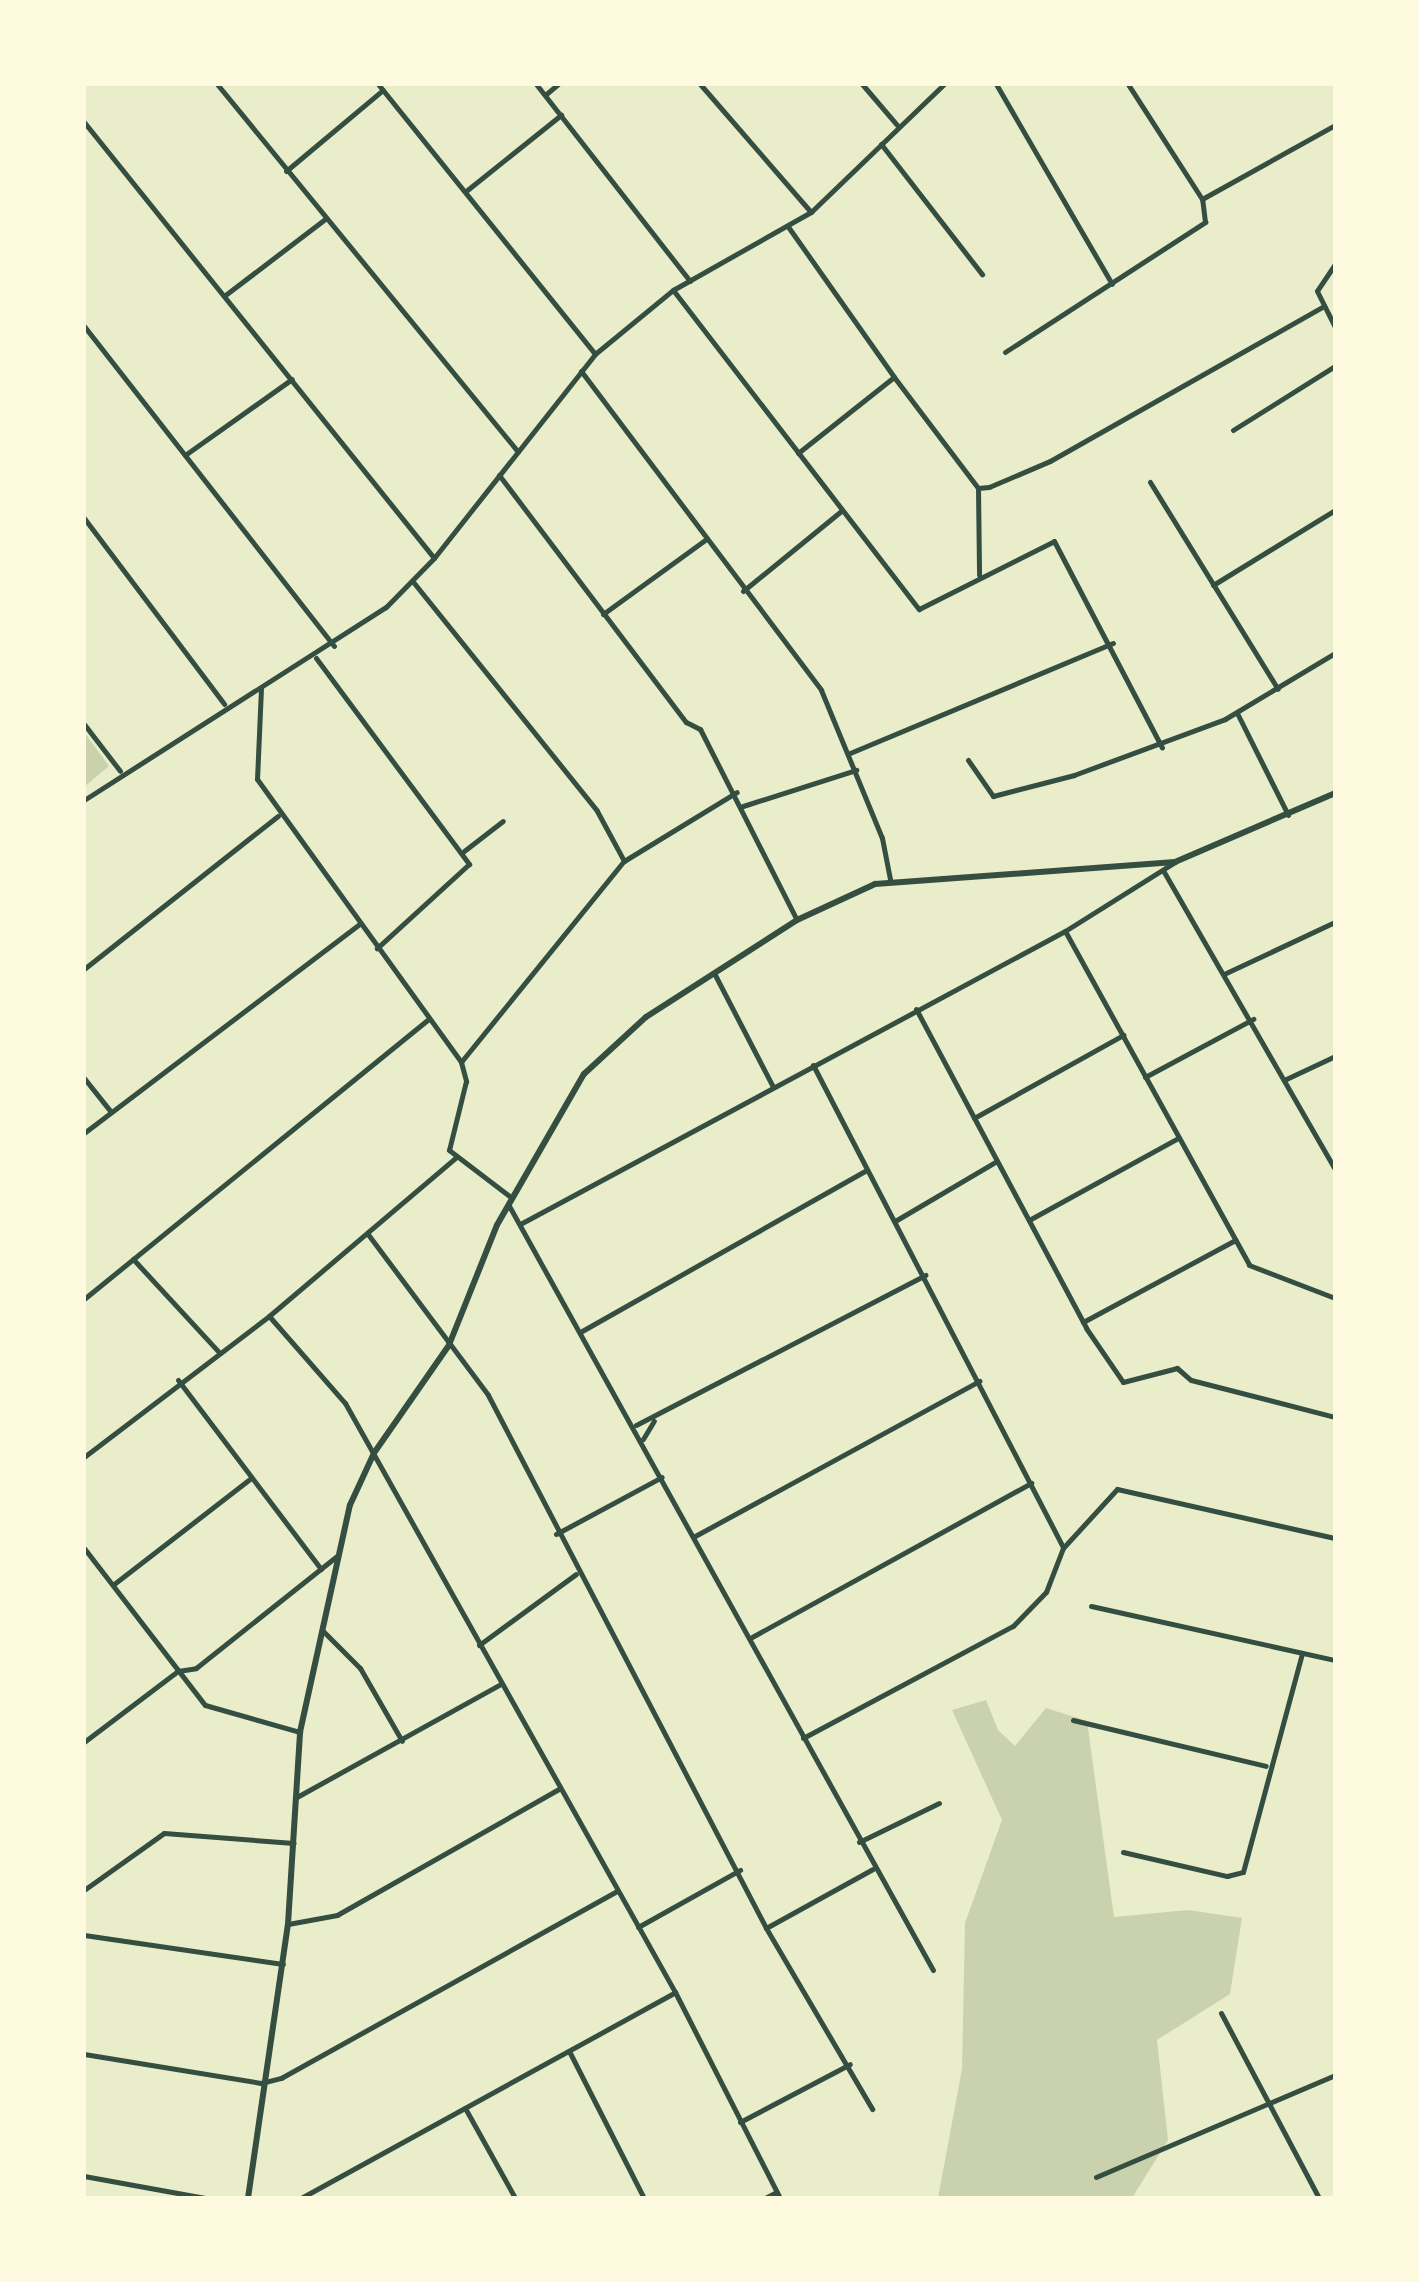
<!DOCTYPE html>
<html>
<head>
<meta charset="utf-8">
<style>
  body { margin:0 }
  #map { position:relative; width:1419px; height:2282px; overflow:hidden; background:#e9edc9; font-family:"PT Serif",serif }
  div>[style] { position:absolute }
  .green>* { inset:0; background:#cad2ad }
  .minor>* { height:5px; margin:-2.5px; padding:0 2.5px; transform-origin:2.5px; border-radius:2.5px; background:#344e41 }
  .tertiary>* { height:6px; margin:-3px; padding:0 3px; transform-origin:3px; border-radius:3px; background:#344e41 }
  span { translate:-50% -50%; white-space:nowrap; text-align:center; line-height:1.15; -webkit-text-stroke:7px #fefae0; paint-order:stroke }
  .frame { position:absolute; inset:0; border:86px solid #fefae0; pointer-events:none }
</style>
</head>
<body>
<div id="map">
  <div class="green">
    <div style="clip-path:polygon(84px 732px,109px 766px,84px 787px)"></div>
    <div style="clip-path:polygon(986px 1700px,998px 1730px,1015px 1746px,1046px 1708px,1087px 1721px,1114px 1917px,1188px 1910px,1242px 1918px,1230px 1994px,1157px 2040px,1168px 2140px,1132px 2198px,938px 2198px,962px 2069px,965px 1923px,1002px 1820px,952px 1710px)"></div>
  </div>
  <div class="minor">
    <div style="left:217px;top:84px;width:475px;rotate:50.7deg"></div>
    <div style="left:378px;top:84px;width:346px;rotate:51.2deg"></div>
    <div style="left:536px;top:84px;width:250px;rotate:52deg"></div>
    <div style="left:700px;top:84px;width:169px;rotate:49.1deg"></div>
    <div style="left:862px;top:84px;width:55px;rotate:49.4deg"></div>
    <div style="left:996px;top:84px;width:231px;rotate:59.9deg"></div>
    <div style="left:545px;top:95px;width:17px;rotate:-40deg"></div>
    <div style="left:84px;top:122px;width:559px;rotate:51.24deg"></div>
    <div style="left:881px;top:144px;width:165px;rotate:52.2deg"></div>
    <div style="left:286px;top:171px;width:126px;rotate:-39.9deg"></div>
    <div style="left:466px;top:191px;width:122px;rotate:-38.7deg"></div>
    <div style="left:1202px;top:199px;width:152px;rotate:-29.1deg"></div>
    <div style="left:789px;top:228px;width:182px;rotate:54.8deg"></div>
    <div style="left:1335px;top:264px;width:32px;rotate:124deg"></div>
    <div style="left:1317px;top:291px;width:40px;rotate:63.4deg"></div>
    <div style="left:673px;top:290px;width:403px;rotate:52.4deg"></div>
    <div style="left:919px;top:609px;width:151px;rotate:-26.7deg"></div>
    <div style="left:1054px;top:541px;width:233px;rotate:62.4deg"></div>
    <div style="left:224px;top:296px;width:127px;rotate:-37.3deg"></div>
    <div style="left:84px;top:326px;width:406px;rotate:52deg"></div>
    <div style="left:1005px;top:352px;width:239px;rotate:-33deg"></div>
    <div style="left:1205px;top:222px;width:23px;rotate:-97deg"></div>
    <div style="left:1202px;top:199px;width:137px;rotate:-122.8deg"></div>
    <div style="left:581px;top:371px;width:399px;rotate:53deg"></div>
    <div style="left:821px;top:690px;width:160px;rotate:67.6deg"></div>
    <div style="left:882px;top:838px;width:42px;rotate:79deg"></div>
    <div style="left:1233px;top:430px;width:120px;rotate:-32.1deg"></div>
    <div style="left:798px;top:453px;width:122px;rotate:-38.4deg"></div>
    <div style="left:894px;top:377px;width:139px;rotate:52.9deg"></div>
    <div style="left:978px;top:488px;width:11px;rotate:-5deg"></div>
    <div style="left:989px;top:487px;width:66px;rotate:-23.1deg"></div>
    <div style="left:1050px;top:461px;width:315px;rotate:-29.5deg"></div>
    <div style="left:185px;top:455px;width:131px;rotate:-35.4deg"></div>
    <div style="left:499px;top:475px;width:310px;rotate:52.9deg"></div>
    <div style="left:686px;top:722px;width:16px;rotate:27deg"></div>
    <div style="left:700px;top:729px;width:214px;rotate:63.1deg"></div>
    <div style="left:1150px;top:482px;width:243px;rotate:58.3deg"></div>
    <div style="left:978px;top:488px;width:87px;rotate:89.3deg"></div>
    <div style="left:84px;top:518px;width:233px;rotate:53deg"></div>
    <div style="left:414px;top:583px;width:292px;rotate:51.2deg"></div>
    <div style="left:597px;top:811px;width:57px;rotate:61.6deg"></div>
    <div style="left:1213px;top:585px;width:143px;rotate:-31.6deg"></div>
    <div style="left:743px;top:591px;width:125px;rotate:-39.2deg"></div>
    <div style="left:603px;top:614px;width:126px;rotate:-36deg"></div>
    <div style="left:316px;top:658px;width:257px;rotate:53.4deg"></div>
    <div style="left:469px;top:864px;width:125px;rotate:137.6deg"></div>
    <div style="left:261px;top:688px;width:91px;rotate:92.5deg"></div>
    <div style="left:257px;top:779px;width:349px;rotate:54.2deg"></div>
    <div style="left:461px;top:1062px;width:20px;rotate:75deg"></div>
    <div style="left:466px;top:1081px;width:71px;rotate:103.8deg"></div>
    <div style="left:449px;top:1150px;width:79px;rotate:37.3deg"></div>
    <div style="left:1237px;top:713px;width:114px;rotate:63.4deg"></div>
    <div style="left:84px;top:724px;width:59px;rotate:52.5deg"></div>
    <div style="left:850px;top:753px;width:285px;rotate:-22.7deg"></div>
    <div style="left:968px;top:760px;width:44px;rotate:55.2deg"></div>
    <div style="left:993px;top:796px;width:84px;rotate:-14.5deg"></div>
    <div style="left:1074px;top:775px;width:161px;rotate:-20.3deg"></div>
    <div style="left:1225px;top:719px;width:128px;rotate:-31deg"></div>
    <div style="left:84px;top:800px;width:358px;rotate:-32.6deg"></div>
    <div style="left:386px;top:607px;width:69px;rotate:-45.6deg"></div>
    <div style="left:434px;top:558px;width:260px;rotate:-51.7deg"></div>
    <div style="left:595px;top:354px;width:101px;rotate:-39.4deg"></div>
    <div style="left:673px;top:290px;width:159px;rotate:-29.5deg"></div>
    <div style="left:811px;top:212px;width:185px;rotate:-43.9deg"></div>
    <div style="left:743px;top:806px;width:119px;rotate:-17.7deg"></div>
    <div style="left:464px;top:851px;width:49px;rotate:-37.6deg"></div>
    <div style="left:1164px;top:872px;width:343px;rotate:60.1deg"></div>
    <div style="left:1065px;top:931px;width:381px;rotate:61.1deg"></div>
    <div style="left:1249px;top:1265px;width:92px;rotate:21deg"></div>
    <div style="left:84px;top:969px;width:247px;rotate:-38.3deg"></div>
    <div style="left:714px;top:973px;width:128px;rotate:62.6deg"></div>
    <div style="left:1226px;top:973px;width:120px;rotate:-25.1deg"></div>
    <div style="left:916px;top:1009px;width:361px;rotate:61.9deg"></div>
    <div style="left:1086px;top:1328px;width:65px;rotate:55.6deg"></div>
    <div style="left:1123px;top:1382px;width:56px;rotate:-14.5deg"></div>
    <div style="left:1177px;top:1368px;width:18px;rotate:41deg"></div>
    <div style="left:1191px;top:1380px;width:149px;rotate:14.4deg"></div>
    <div style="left:461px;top:1062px;width:259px;rotate:-51deg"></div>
    <div style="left:624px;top:861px;width:132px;rotate:-31.4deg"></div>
    <div style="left:813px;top:1065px;width:543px;rotate:62.59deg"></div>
    <div style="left:1145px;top:1077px;width:123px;rotate:-28.2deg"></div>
    <div style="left:84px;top:1078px;width:43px;rotate:51.5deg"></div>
    <div style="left:1284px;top:1080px;width:56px;rotate:-25.2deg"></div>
    <div style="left:974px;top:1118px;width:171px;rotate:-29.1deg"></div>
    <div style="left:84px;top:1133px;width:345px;rotate:-37.2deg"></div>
    <div style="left:508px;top:1204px;width:876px;rotate:60.98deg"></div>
    <div style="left:1029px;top:1220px;width:170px;rotate:-28.8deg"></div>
    <div style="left:895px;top:1221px;width:118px;rotate:-30.5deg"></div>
    <div style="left:522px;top:1223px;width:617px;rotate:-28.27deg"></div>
    <div style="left:1065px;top:931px;width:130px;rotate:-32.1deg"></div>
    <div style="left:367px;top:1233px;width:202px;rotate:53.2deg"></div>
    <div style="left:488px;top:1395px;width:601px;rotate:62.45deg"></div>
    <div style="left:766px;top:1928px;width:210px;rotate:59.6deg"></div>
    <div style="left:133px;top:1259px;width:125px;rotate:47.3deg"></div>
    <div style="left:84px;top:1299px;width:444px;rotate:-39.1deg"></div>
    <div style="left:269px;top:1316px;width:116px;rotate:48.9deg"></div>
    <div style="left:345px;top:1403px;width:675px;rotate:60.74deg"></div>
    <div style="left:675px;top:1992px;width:231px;rotate:63deg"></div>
    <div style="left:1083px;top:1322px;width:173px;rotate:-28.3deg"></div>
    <div style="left:582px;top:1331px;width:326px;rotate:-29.5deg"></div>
    <div style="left:178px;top:1380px;width:237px;rotate:52.9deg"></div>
    <div style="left:636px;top:1425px;width:326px;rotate:-27.4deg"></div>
    <div style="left:643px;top:1439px;width:21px;rotate:-59deg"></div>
    <div style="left:84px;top:1457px;width:233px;rotate:-37.3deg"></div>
    <div style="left:269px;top:1316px;width:244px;rotate:-40.3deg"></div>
    <div style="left:556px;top:1534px;width:120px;rotate:-28.3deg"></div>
    <div style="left:695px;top:1536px;width:324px;rotate:-28.6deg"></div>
    <div style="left:84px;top:1548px;width:198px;rotate:52.4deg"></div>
    <div style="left:205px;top:1705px;width:99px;rotate:15.9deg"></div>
    <div style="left:114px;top:1584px;width:172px;rotate:-37.7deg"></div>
    <div style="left:1091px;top:1606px;width:250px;rotate:12.5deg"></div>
    <div style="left:322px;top:1630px;width:54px;rotate:45deg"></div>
    <div style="left:360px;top:1668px;width:84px;rotate:60.1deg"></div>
    <div style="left:752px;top:1637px;width:319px;rotate:-28.9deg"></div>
    <div style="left:479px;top:1645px;width:120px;rotate:-36.2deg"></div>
    <div style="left:1073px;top:1720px;width:198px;rotate:13.4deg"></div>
    <div style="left:803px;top:1738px;width:238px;rotate:-28.1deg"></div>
    <div style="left:1013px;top:1626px;width:47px;rotate:-45.9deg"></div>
    <div style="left:1046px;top:1592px;width:47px;rotate:-68.9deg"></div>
    <div style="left:1063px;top:1548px;width:80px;rotate:-47.5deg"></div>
    <div style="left:1117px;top:1489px;width:223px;rotate:12.7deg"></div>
    <div style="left:84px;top:1742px;width:118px;rotate:-37.1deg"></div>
    <div style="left:178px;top:1671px;width:18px;rotate:-9deg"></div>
    <div style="left:196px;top:1668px;width:180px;rotate:-38.5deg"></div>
    <div style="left:295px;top:1798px;width:235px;rotate:-29deg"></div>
    <div style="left:859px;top:1842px;width:89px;rotate:-26deg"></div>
    <div style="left:1123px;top:1852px;width:107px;rotate:13deg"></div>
    <div style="left:1227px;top:1876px;width:16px;rotate:-14deg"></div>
    <div style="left:1243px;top:1872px;width:227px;rotate:-74.9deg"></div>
    <div style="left:84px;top:1890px;width:98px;rotate:-35.5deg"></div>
    <div style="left:164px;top:1833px;width:130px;rotate:4.4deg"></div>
    <div style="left:288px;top:1924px;width:50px;rotate:-10.4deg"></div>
    <div style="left:337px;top:1915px;width:255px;rotate:-29.6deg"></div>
    <div style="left:638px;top:1927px;width:117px;rotate:-29.2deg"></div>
    <div style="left:766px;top:1928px;width:122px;rotate:-28.9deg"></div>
    <div style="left:84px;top:1935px;width:201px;rotate:8.3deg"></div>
    <div style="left:1335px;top:2007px;width:36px;rotate:90deg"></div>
    <div style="left:1221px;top:2013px;width:209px;rotate:62.1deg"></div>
    <div style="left:569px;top:2051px;width:165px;rotate:63deg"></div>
    <div style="left:84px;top:2054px;width:179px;rotate:9.3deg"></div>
    <div style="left:261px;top:2083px;width:21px;rotate:-14deg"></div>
    <div style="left:281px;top:2078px;width:385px;rotate:-29.1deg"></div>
    <div style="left:465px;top:2108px;width:103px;rotate:60.9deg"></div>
    <div style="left:740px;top:2122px;width:124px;rotate:-27.8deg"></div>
    <div style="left:84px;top:2176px;width:123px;rotate:10.3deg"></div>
    <div style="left:1096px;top:2177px;width:260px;rotate:-23.1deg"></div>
    <div style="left:301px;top:2198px;width:427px;rotate:-28.8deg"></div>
    <div style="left:765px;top:2198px;width:13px;rotate:-27deg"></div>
  </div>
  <div class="tertiary">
    <div style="left:248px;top:2198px;width:277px;rotate:-81.7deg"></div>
    <div style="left:288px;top:1924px;width:192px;rotate:-86.4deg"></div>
    <div style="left:300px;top:1732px;width:232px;rotate:-77.6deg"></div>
    <div style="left:350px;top:1505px;width:57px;rotate:-65.2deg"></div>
    <div style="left:374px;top:1453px;width:131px;rotate:-55.2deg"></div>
    <div style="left:449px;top:1345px;width:129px;rotate:-68.2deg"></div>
    <div style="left:497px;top:1225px;width:174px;rotate:-60.1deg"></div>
    <div style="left:584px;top:1074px;width:84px;rotate:-42.6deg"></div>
    <div style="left:646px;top:1017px;width:179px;rotate:-32.7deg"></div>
    <div style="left:797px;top:920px;width:86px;rotate:-24.8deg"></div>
    <div style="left:875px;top:884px;width:301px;rotate:-4.2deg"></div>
    <div style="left:1175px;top:862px;width:174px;rotate:-23.3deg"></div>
  </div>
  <div class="frame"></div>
</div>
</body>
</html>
